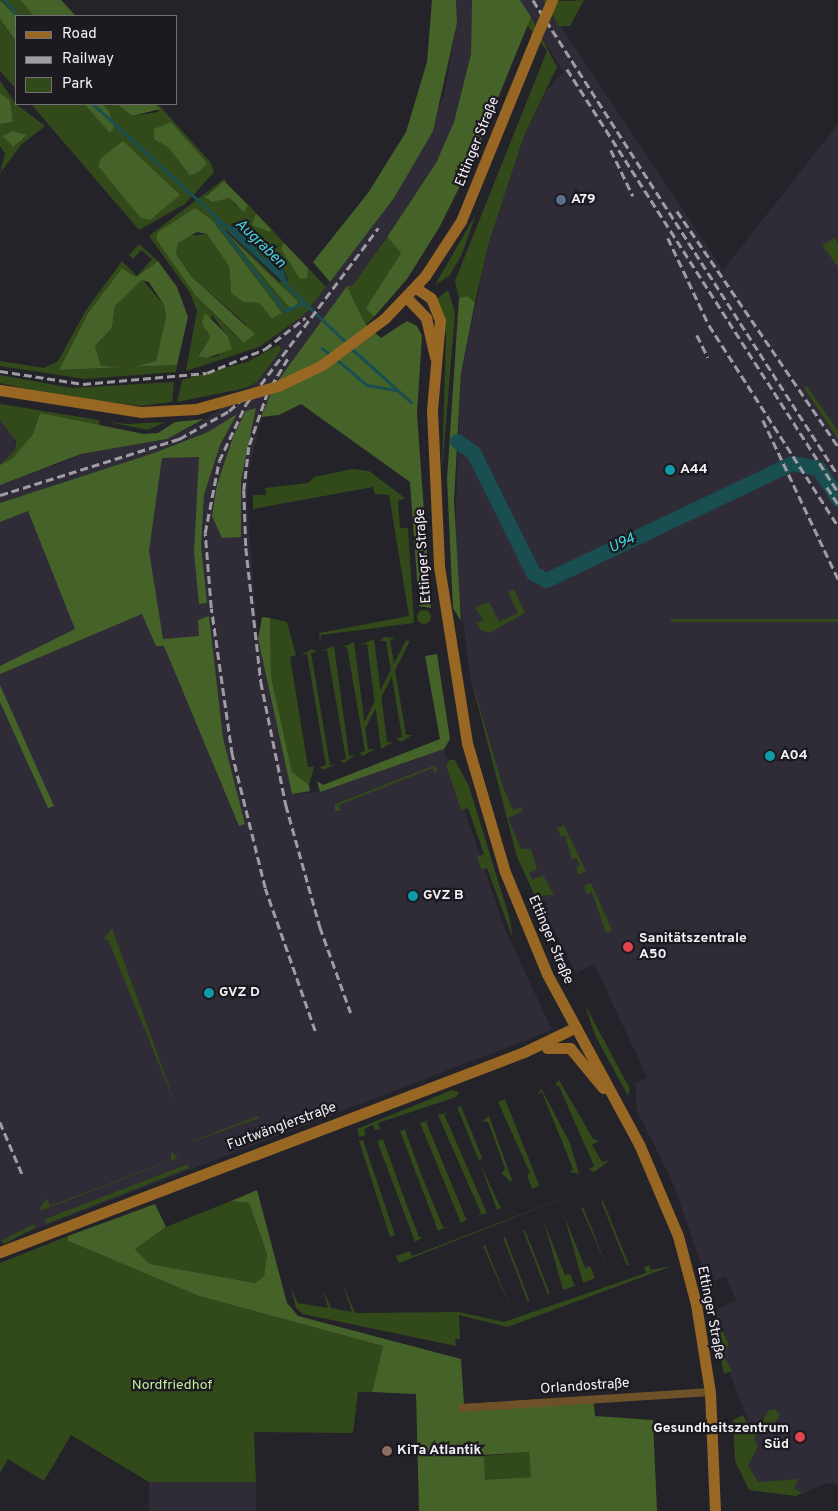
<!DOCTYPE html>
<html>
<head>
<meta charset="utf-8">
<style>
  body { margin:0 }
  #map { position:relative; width:838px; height:1511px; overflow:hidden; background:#25232a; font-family:Overpass,sans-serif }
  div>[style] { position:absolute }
  .built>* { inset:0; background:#2f2b37; transform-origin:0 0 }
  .green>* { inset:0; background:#32491a; transform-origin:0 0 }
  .round { border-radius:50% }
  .forest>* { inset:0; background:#456228 }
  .water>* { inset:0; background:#1a4f52 }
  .stream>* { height:2.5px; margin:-1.25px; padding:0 1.25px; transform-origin:1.25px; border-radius:1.25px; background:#1a4f52 }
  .river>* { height:15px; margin:-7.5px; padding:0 7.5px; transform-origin:7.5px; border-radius:7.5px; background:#1a4f52 }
  .street>* { height:8px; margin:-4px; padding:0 4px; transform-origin:4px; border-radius:4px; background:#6e5029 }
  .secondary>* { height:11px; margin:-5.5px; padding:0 5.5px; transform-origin:5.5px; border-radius:5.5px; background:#986724 }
  .rail>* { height:2.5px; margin-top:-1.25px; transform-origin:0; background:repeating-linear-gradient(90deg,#9f9da3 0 8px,transparent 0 12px) }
  .secondary-bridge>* { height:11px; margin:-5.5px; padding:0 5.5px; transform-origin:5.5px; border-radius:5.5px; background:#986724 }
  .dots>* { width:14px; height:14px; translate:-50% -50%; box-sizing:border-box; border:2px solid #1c1a20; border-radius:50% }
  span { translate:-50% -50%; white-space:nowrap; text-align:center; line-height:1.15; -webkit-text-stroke:4.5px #1c1a20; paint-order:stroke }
  .street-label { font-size:14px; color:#f3f1f6 }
  .poi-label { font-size:14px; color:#f3f1f6; font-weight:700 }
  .left { translate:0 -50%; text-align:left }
  .right { translate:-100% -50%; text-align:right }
  .park-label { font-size:14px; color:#c1ee98 }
  .water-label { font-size:15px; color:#43d6df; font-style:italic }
  .legend { position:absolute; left:15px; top:15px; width:162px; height:90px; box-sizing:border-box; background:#1c1a20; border:1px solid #727076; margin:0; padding:6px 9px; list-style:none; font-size:15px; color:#f3f1f6 }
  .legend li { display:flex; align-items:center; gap:10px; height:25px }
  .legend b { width:25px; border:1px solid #727076 }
</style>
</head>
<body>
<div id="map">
  <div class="built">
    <div style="clip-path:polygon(evenodd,456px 0,472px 0,471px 54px,454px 122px,436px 163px,353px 286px,347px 286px,274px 386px,261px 417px,248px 476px,247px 504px,258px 639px,292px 794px,320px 792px,444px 749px,504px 927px,552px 1030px,0 1243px,0 420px,14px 433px,15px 450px,54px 466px,81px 454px,167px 439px,202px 422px,257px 382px,282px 349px,276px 336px,304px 315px,394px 198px,444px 95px,457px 23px,456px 0,246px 412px,249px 434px,246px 447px,231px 441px,246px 412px)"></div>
    <div style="clip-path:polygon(520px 0,543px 0,723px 270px,838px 124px,838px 1485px,826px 1483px,796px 1496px,749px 1490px,735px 1461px,734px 1441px,749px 1424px,723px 1355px,714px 1311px,736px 1300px,726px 1277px,708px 1284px,673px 1183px,637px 1111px,635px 1083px,647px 1077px,594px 964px,576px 973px,517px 857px,470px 675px,454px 557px,461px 373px,489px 242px,524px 136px,547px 90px,563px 72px)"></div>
    <div style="left:149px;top:1482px;width:107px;height:29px"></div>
  </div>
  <div class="green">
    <div style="clip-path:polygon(1px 0,20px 0,34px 16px,16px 16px)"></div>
    <div style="clip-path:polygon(543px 0,569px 1px,584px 0,570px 26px,559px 26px)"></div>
    <div style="clip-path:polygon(531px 17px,557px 67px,524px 136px,489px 242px,475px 302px,467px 296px,459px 298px,455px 281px,547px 51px,527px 25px)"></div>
    <div style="clip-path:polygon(0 19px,16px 41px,16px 89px,0 71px)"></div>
    <div style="clip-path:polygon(0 81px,16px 104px,45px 126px,22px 144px,0 173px,5px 154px,0 146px,0 124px,13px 122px,10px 100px,0 93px)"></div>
    <div style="clip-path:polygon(evenodd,31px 104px,84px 104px,110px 133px,114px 128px,102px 104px,117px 104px,132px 116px,158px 112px,158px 104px,211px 163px,214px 172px,185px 204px,139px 230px,31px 104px,168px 147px,200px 171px,190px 176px,168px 147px)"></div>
    <div style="clip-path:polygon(evenodd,224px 179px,326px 287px,304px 315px,259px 347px,186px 371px,197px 311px,190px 293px,149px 236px,224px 179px,224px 181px,228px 183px,248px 205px,236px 206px,229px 198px,208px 200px,206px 195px,224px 181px,224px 179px,212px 220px,281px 313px,272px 319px,259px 303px,243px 302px,231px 293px,229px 266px,219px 248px,207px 234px,187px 236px,177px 243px,176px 254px,191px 276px,247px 325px,237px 337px,195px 295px,156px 239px,212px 220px,224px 179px,230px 226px,239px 227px,253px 241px,261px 256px,282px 266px,288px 280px,279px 282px,229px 232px,230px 226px,224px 179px,226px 230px,297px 302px,295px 308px,290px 308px,280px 291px,224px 233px,226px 230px,224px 179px,284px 243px,308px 268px,300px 278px,297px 270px,284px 243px,224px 179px,212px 315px,227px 335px,219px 356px,207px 358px,198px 355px,210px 338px,206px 332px,212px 315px)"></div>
    <div style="clip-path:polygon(476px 214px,462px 254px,450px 275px,435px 285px)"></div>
    <div style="clip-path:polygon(387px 237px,401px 253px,367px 308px,374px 317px,366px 325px,347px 286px,353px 285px)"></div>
    <div style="clip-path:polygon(835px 238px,838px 244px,838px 267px,822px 245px)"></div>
    <div style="clip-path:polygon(139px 244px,158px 261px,136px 277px,122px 268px,88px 313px,59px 370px,177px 365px,176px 372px,85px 379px,0 366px,0 361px,44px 368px,58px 361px,86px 310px,122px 261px,137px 276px,152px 259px,141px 250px,133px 259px,129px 255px)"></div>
    <div style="clip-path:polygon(142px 279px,164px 305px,166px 317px,156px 361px,133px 367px,101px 366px,95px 346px,112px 328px,115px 306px)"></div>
    <div style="clip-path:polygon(448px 290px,455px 312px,442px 472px,446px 334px,437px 299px)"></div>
    <div style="clip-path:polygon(278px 345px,282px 349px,257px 382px,246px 388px,177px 402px,182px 380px,247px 362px)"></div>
    <div style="clip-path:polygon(0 375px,72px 388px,174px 382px,172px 402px,141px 406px,56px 396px,0 383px)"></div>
    <div style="clip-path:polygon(807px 386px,838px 431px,838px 439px,804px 388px)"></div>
    <div style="clip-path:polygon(0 404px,99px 420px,100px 427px,40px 413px,33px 434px,12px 460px,0 465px,15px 450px,16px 441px,0 420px)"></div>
    <div style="clip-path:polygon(108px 422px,127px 424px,165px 422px,148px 430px)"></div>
    <div style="clip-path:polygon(353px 469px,369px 471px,405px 498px,398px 501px,400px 528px,408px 528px,414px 623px,321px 635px,320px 642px,319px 633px,409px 616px,389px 495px,375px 494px,373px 487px,253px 509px,253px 495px,266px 495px,265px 488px,308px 483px,314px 477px)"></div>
    <div style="clip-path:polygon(514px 589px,525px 613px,489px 633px,481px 630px,476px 623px,483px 620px,475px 608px,489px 602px,499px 622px,518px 613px,508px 592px)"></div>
    <div class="round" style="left:417px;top:610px;width:14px;height:14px"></div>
    <div style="clip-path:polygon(270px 618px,287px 622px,296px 655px,290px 657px,308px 767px,314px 767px,309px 785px,292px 772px,271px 676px)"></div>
    <div style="left:838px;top:619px;width:3px;height:167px;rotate:90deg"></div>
    <div style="clip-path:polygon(384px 637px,396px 638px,390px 640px,406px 735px,412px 735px,401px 742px,396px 739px,402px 737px,386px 641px,380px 641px)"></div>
    <div style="clip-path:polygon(374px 639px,387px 742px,393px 742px,381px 749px,367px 644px,360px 645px)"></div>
    <div style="left:406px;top:640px;width:4px;height:97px;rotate:27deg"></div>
    <div style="clip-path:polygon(354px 642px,368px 749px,375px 749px,363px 756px,359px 753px,365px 751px,347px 647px,341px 648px)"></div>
    <div style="clip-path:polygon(334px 646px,349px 756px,355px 755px,344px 763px,340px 760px,346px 759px,327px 650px,321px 651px)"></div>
    <div style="clip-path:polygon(312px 649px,317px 652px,311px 653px,330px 765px,336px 764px,323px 770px,320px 767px,326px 765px,307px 654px,301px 655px)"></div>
    <div style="clip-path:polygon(470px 675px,504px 790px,513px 810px,521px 807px,523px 811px,508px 818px,521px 849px,531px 849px,537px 869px,529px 873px,532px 880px,543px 875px,554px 895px,535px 896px,517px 857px)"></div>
    <div style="clip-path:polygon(449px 760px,455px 760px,469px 786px,510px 920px,513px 939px,487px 868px,482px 870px,477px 857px,484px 854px,468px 808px,461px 810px,446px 765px)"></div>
    <div style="clip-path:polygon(433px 766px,438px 770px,435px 774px,433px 768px,339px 805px,341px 811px,335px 811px,335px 804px)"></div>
    <div style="clip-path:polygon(564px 825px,586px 871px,579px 875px,576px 868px,580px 865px,576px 858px,572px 860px,565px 835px,561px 837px,557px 828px)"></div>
    <div style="clip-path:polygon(591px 883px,612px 930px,606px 933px,592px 892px,587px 894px,584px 886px)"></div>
    <div style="clip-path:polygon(112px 928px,178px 1111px,108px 940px,104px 939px)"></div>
    <div style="clip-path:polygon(585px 1005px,630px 1089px,628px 1096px,595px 1035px)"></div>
    <div style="clip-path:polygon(559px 1080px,593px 1139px,599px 1141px,592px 1145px,602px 1162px,610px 1160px,594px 1172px,589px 1169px,594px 1166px,559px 1086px,555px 1085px)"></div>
    <div style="clip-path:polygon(541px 1088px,570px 1143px,579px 1174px,570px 1172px,573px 1169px,542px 1092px,538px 1094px)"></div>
    <div style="clip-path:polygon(452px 1090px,459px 1092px,456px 1097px,378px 1123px,380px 1129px,375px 1130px,373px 1125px,364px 1129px,366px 1135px,359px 1137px,357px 1129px)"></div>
    <div style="clip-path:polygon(505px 1099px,539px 1185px,532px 1189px,527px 1175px,530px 1173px,498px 1102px)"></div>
    <div style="left:461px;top:1106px;width:57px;height:4px;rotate:68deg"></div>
    <div style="clip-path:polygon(448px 1112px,444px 1114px,487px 1213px,478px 1215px,481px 1213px,438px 1115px)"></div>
    <div style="clip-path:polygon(258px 1116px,259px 1118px,192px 1142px,195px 1140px)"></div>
    <div style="clip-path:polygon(489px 1116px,512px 1180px,511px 1182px,502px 1174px,505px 1168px,488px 1122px,482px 1121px)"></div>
    <div style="clip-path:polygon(429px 1120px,426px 1122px,466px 1219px,469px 1218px,461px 1223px,420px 1123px)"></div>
    <div style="clip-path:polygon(409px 1128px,405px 1130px,421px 1174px,443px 1227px,446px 1227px,438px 1231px,400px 1131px)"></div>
    <div style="clip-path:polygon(386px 1138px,383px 1139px,400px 1187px,419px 1237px,423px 1237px,415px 1242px,377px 1141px)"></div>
    <div style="clip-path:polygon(363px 1140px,395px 1235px,390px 1237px,359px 1141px)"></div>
    <div style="clip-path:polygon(171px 1151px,178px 1158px,43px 1210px,39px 1209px,47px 1198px,50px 1206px,171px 1160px)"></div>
    <div style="clip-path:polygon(188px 1164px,189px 1168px,46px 1224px,45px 1219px)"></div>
    <div style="clip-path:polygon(480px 1164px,501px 1208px,497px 1210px)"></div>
    <div style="clip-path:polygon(587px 1189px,399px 1263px,396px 1256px,410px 1251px,412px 1256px)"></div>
    <div style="clip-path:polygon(231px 1201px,249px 1203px,267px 1254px,264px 1276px,255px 1283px,150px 1264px,135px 1249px,166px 1227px)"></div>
    <div style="clip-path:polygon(601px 1201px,603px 1201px,629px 1265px,627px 1266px)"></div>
    <div style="clip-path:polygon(583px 1207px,609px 1271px,581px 1208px)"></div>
    <div style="clip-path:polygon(564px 1215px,585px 1268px,590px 1266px,595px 1278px,583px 1283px)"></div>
    <div style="clip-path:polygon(544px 1222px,565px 1275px,570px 1274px,575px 1286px,563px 1290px)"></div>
    <div style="left:34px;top:1224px;width:4px;height:36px;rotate:63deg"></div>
    <div style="clip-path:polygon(523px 1230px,525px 1230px,550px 1294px,548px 1295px)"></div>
    <div style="clip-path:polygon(68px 1236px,68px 1241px,199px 1296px,383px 1346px,372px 1392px,358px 1392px,353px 1433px,254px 1432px,256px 1482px,149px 1482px,71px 1435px,44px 1481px,8px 1459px,0 1473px,0 1263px)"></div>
    <div style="left:505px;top:1237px;width:69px;height:2px;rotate:69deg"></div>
    <div style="clip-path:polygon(485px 1245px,511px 1309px,483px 1246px)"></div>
    <div style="clip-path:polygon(649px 1265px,651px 1270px,672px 1266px,507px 1327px,459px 1315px,460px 1339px,455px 1339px,456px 1346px,303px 1314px,296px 1308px,291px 1288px,298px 1303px,328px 1308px,323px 1289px,331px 1308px,352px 1312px,342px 1282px,355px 1313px,459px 1312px,504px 1322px,646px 1273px,644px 1267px)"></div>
    <div style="clip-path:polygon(716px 1318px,729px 1344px,723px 1355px,732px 1371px,724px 1374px,726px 1384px,713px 1319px)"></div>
    <div style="clip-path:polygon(775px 1409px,780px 1415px,774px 1424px,765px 1424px,758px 1432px,754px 1438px,758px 1447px,748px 1465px,758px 1482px,798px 1479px,794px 1488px,802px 1493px,796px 1496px,749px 1490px,735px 1461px,733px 1420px,743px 1415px,749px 1425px,759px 1426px,769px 1410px)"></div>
    <div style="left:529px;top:1452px;width:25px;height:46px;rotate:85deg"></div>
  </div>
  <div class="forest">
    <div style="clip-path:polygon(0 0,16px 16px,16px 41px,0 19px)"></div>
    <div style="clip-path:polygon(20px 0,61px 0,76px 16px,34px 16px)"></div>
    <div style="clip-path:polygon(432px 0,456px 0,457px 23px,433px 131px,394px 198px,330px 282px,313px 262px,368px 193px,406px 132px,427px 62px)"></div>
    <div style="clip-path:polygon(472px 0,520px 0,531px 17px,471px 164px,439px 228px,407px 279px,374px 317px,366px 308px,401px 253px,387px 237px,436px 163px,454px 122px,471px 54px)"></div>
    <div style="clip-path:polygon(0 93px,10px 100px,13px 122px,0 124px)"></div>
    <div style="clip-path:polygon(84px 104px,102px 104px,109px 111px,114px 128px,110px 133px)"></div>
    <div style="clip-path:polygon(117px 104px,155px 104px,160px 109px,132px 116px)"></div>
    <div style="clip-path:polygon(171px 122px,207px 163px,200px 171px,190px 176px,168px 147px,154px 139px,154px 129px)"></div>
    <div style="clip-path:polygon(13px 131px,27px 135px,13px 147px,3px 136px)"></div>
    <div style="clip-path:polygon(123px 141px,180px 195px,150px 220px,141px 218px,98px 166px,101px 158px)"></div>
    <div style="clip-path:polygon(224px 181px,248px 205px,244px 212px,229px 198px,212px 202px,205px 197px)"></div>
    <div style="clip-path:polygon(195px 208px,212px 220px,282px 313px,272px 319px,259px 303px,243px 302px,231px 293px,229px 266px,207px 234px,197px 232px,178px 243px,176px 254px,191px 276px,255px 334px,244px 343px,195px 295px,156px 239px,158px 232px)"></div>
    <div style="clip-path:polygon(256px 214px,271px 229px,270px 232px,252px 225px)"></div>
    <div style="clip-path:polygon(223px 229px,298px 302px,295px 308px,290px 308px)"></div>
    <div style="clip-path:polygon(284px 243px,308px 268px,307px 278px,300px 279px,281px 249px)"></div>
    <div style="clip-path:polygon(evenodd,158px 261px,177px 287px,188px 317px,177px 365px,59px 370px,88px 313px,122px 268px,136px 277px,158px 261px,142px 280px,149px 282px,164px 305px,166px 317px,156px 361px,133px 367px,101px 366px,95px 346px,112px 328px,115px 306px,142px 280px)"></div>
    <div style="clip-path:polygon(347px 286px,366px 325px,381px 338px,407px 321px,417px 326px,422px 336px,417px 414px,431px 608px,419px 606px,410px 482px,301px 404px,279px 415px,261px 417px,274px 386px)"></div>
    <div style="clip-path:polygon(467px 296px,475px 302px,461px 373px,454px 501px,461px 621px,453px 608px,447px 479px,459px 298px)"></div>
    <div style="clip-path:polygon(205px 313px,227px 335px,232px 349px,207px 358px,198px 356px,210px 338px,202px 322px)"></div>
    <div style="clip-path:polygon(256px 408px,241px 480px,241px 537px,222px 538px,212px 516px,217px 485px,234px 434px,246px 411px)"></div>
    <div style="clip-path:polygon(40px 413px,144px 434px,158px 433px,175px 422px,204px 419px,167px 439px,81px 454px,0 485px,0 465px,12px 459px,33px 434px)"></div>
    <div style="clip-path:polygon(237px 414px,220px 445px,204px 495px,201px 546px,207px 603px,199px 604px,194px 552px,199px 457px,162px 458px,149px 551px,163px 639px,199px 636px,198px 620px,209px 616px,223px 738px,245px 824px,239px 826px,164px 646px,156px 646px,142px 614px,0 674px,0 666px,75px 629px,28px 511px,0 522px,0 503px,154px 453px,208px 432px)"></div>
    <div style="clip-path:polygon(262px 617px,270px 618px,271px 676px,292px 772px,309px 785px,310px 791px,292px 794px,258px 639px)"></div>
    <div style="clip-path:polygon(437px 654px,450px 739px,444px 749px,320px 792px,317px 781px,323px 785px,440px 739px,425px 656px)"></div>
    <div style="clip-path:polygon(0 685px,54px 806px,48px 808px,0 702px)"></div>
    <div style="clip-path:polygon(evenodd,257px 1190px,287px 1303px,298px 1316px,461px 1359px,464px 1404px,593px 1396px,595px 1416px,653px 1420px,657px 1511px,419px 1511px,416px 1394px,372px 1392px,383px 1346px,199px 1296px,68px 1241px,68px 1236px,155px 1204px,166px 1227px,135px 1249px,150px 1264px,255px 1283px,264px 1276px,267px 1254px,249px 1203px,231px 1201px,257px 1190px,529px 1452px,531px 1477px,485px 1480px,484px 1455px,529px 1452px)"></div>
  </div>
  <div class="water">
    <div style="clip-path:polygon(230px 226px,245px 230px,261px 256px,282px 266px,289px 288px,229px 232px)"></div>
  </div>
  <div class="stream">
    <div style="left:5px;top:0;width:21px;rotate:51deg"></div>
    <div style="left:93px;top:104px;width:185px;rotate:42.4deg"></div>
    <div style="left:216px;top:221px;width:113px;rotate:52.5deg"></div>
    <div style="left:285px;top:311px;width:20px;rotate:-24deg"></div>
    <div style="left:287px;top:286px;width:81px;rotate:43.5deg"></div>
    <div style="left:322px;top:348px;width:11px;rotate:38deg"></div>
    <div style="left:351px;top:348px;width:81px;rotate:42deg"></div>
    <div style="left:335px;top:358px;width:42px;rotate:40.2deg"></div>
    <div style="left:367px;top:385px;width:29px;rotate:10deg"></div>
    <div style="left:457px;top:441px;width:9px;rotate:27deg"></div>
  </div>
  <div class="river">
    <div style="left:457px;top:441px;width:19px;rotate:35deg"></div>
    <div style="left:473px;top:452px;width:135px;rotate:63.6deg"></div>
    <div style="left:533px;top:573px;width:15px;rotate:28deg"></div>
    <div style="left:546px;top:580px;width:272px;rotate:-25.4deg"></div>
    <div style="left:792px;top:463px;width:26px;rotate:11deg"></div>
    <div style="left:818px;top:468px;width:37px;rotate:57deg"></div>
  </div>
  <div class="street">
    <div style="left:462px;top:1408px;width:249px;rotate:-3.7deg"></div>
  </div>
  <div class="secondary">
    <div style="left:416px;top:288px;width:18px;rotate:34deg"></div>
    <div style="left:431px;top:298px;width:24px;rotate:68deg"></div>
    <div style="left:440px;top:320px;width:90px;rotate:95.1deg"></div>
    <div style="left:432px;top:410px;width:156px;rotate:87.4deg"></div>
    <div style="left:439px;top:566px;width:179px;rotate:81deg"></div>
    <div style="left:467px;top:743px;width:134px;rotate:73.6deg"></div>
    <div style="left:505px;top:872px;width:110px;rotate:67.6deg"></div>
    <div style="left:547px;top:974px;width:193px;rotate:61.6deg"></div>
    <div style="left:639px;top:1144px;width:100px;rotate:67deg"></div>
    <div style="left:678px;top:1236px;width:70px;rotate:75.2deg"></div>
    <div style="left:696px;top:1304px;width:89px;rotate:81deg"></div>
    <div style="left:710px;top:1392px;width:119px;rotate:87.6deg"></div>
    <div style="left:407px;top:298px;width:28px;rotate:46deg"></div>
    <div style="left:426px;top:318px;width:40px;rotate:77deg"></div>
    <div style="left:385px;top:318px;width:58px;rotate:-46.4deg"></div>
    <div style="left:425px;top:276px;width:66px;rotate:-56.8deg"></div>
    <div style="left:461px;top:221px;width:199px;rotate:-67.8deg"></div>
    <div style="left:0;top:390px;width:143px;rotate:8.9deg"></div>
    <div style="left:547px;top:1048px;width:23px"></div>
    <div style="left:570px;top:1048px;width:52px;rotate:50.5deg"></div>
    <div style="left:0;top:1252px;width:561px;rotate:-20.89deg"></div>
    <div style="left:524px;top:1052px;width:55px;rotate:-25.6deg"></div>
  </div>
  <div class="rail">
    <div style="left:533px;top:0;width:564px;rotate:57.3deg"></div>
    <div style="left:567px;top:69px;width:502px;rotate:57.35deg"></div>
    <div style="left:611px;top:150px;width:51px;rotate:64.4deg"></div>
    <div style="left:677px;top:211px;width:285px;rotate:55.6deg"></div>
    <div style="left:668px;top:238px;width:96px;rotate:64.8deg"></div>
    <div style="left:709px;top:325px;width:239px;rotate:57.3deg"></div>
    <div style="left:697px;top:335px;width:25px;rotate:64deg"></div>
    <div style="left:288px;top:359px;width:39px;rotate:121deg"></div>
    <div style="left:268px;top:392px;width:58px;rotate:109.1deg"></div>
    <div style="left:249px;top:447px;width:43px;rotate:96.6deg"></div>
    <div style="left:244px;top:490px;width:58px;rotate:88deg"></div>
    <div style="left:246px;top:548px;width:135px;rotate:83.6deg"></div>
    <div style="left:261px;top:682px;width:126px;rotate:78.5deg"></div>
    <div style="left:286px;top:805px;width:127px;rotate:74.4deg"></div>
    <div style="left:320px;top:927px;width:91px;rotate:70.2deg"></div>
    <div style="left:0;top:371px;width:84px;rotate:8.9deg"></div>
    <div style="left:83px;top:384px;width:124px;rotate:-5.1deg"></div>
    <div style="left:207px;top:373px;width:63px;rotate:-22.5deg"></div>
    <div style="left:265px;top:349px;width:51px;rotate:-37.8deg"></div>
    <div style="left:763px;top:420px;width:176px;rotate:64.7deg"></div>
    <div style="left:827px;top:487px;width:20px;rotate:57deg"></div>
    <div style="left:0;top:495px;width:188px;rotate:-17.4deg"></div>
    <div style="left:179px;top:439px;width:57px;rotate:-29.2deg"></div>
    <div style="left:229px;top:411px;width:25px;rotate:-42deg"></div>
    <div style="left:315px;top:1031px;width:151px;rotate:-109.3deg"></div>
    <div style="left:265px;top:888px;width:137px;rotate:-103.9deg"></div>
    <div style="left:232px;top:755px;width:148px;rotate:-98.1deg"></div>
    <div style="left:211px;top:608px;width:75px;rotate:-94.6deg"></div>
    <div style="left:205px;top:533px;width:73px;rotate:-79deg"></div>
    <div style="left:219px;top:461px;width:63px;rotate:-64.7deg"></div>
    <div style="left:246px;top:404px;width:220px;rotate:-53.1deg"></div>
    <div style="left:0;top:1122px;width:59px;rotate:66.9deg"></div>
  </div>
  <div class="secondary-bridge">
    <div style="left:536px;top:37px;width:40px;rotate:-66.6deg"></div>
    <div style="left:141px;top:412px;width:55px;rotate:-3.1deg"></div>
    <div style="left:196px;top:409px;width:85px;rotate:-15.7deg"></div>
    <div style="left:278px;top:386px;width:49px;rotate:-25.5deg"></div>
    <div style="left:322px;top:365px;width:79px;rotate:-36.7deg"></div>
  </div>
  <div class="dots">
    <div style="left:561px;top:200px;background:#5c6f8a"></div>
    <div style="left:670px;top:470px;background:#0f9aa8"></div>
    <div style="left:770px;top:756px;background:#0f9aa8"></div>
    <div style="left:413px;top:896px;background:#0f9aa8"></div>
    <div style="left:628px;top:947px;background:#e0444e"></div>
    <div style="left:209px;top:993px;background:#0f9aa8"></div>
    <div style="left:800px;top:1437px;background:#e0444e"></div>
    <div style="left:387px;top:1451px;background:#8d6e63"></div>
  </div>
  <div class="street-label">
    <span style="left:478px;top:142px;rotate:-68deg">Ettinger Straße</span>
    <span style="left:424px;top:556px;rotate:-94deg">Ettinger Straße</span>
    <span style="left:550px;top:940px;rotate:67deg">Ettinger Straße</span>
    <span style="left:282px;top:1127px;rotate:-20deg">Furtwänglerstraße</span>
    <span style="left:710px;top:1313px;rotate:79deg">Ettinger Straße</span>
    <span style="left:585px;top:1387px;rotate:-4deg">Orlandostraße</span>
  </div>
  <div class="poi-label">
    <span class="left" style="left:571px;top:200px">A79</span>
    <span class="left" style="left:680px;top:470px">A44</span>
    <span class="left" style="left:780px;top:756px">A04</span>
    <span class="left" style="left:423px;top:896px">GVZ B</span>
    <span class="left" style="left:639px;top:947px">Sanitätszentrale<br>A50</span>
    <span class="left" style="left:219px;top:993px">GVZ D</span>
    <span class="right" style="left:789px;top:1437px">Gesundheitszentrum<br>Süd</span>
    <span class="left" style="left:397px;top:1451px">KiTa Atlantik</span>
  </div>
  <div class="park-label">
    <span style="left:172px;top:1386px">Nordfriedhof</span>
  </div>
  <div class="water-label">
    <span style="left:260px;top:244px;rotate:44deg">Augraben</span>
    <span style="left:622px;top:544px;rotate:-25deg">U94</span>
  </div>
  <ul class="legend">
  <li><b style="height:6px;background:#986724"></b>Road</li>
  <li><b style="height:6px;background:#9f9da3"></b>Railway</li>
  <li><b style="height:14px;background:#32491a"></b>Park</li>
  </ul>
</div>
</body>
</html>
